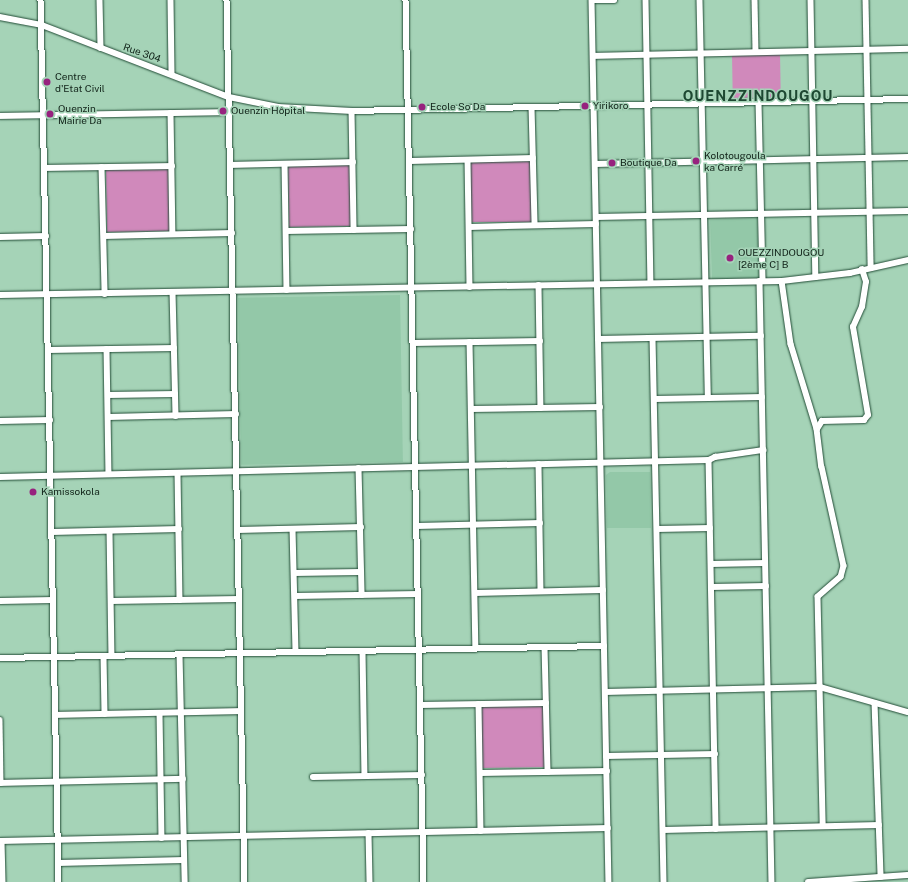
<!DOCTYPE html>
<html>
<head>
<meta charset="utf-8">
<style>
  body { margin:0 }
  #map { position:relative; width:908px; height:882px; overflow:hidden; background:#a5d3b7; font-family:"Public Sans",sans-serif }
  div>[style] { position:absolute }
  .built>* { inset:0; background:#93c8a8; transform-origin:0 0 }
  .green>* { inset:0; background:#d089bb; transform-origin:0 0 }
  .roads { filter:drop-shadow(0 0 1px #224c36) drop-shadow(0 0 1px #224c36) }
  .minor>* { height:5.5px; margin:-2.75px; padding:0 2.75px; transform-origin:2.75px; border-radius:2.75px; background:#fff }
  .dots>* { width:11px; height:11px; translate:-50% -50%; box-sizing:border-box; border:2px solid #a5d3b7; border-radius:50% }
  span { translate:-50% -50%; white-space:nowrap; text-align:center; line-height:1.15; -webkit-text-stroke:3px #a5d3b7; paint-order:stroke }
  .street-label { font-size:10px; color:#112319 }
  .poi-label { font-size:10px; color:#112319 }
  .left { translate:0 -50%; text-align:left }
  .district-label { font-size:14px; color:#1e4832; font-weight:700; letter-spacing:1px }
</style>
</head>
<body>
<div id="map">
  <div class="built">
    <div style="left:757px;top:218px;width:60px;height:47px;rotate:88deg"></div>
    <div style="left:400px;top:295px;width:167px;height:162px;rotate:89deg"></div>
    <div style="clip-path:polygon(610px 472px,650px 472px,651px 528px,607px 528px,606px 475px)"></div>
  </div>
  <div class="green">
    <div style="left:780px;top:53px;width:47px;height:48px;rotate:89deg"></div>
    <div style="left:533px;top:160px;width:62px;height:64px;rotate:90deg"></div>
    <div style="left:351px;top:164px;width:62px;height:63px;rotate:89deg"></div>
    <div style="left:169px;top:169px;width:62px;height:63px;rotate:89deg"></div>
    <div style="left:545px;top:705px;width:62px;height:64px;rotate:89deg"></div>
  </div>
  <div class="roads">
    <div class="minor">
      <div style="left:41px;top:0;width:882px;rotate:88.83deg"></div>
      <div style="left:100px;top:0;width:48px;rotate:88.8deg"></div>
      <div style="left:171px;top:0;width:73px;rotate:89.2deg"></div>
      <div style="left:227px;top:0;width:882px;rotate:88.83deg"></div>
      <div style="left:406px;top:0;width:882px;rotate:88.83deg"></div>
      <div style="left:592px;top:0;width:882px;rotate:88.9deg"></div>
      <div style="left:592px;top:0;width:22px"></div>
      <div style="left:646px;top:0;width:283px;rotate:89deg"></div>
      <div style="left:700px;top:0;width:398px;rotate:88.8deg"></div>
      <div style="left:755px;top:0;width:52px;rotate:88.9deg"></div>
      <div style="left:811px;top:0;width:277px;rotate:89deg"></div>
      <div style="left:866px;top:0;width:268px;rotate:88.9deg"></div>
      <div style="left:0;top:17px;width:43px;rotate:10.8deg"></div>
      <div style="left:42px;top:25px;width:200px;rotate:21.1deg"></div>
      <div style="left:229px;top:97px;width:50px;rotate:11.5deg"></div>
      <div style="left:278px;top:107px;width:74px;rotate:3.1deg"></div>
      <div style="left:352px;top:111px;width:556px;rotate:-1.24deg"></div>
      <div style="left:593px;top:56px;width:315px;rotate:-1.3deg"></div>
      <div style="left:759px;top:102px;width:179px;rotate:88.7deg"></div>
      <div style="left:532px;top:107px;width:118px;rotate:88.5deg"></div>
      <div style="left:352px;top:111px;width:119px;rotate:89deg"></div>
      <div style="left:171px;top:113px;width:121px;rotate:89.1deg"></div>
      <div style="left:0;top:116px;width:230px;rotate:-1deg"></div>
      <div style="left:468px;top:160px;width:127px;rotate:89.1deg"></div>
      <div style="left:410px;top:161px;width:123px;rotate:-1.4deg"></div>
      <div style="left:285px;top:164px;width:126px;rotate:89.1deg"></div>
      <div style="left:595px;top:164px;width:313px;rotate:-1.3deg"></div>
      <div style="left:231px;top:165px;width:122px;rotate:-1.4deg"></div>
      <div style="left:102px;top:167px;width:127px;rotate:88.6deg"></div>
      <div style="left:45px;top:168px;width:127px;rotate:-0.9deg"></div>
      <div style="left:596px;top:217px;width:312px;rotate:-1.1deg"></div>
      <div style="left:469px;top:227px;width:127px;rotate:-1.4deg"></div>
      <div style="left:286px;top:231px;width:125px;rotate:-0.9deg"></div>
      <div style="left:104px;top:236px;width:128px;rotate:-1.3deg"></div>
      <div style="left:0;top:237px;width:46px;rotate:-1.2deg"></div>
      <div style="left:760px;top:281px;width:601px;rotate:88.86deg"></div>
      <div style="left:782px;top:281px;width:64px;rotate:81.9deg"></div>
      <div style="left:791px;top:344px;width:89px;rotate:73deg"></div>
      <div style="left:817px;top:429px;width:38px;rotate:83deg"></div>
      <div style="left:822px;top:467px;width:101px;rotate:77.5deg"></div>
      <div style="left:844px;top:566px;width:11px;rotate:105deg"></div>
      <div style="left:841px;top:577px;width:30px;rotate:139deg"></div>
      <div style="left:818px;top:597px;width:229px;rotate:88.7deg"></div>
      <div style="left:539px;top:285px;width:123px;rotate:89.1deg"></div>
      <div style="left:173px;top:292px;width:124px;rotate:88.6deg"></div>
      <div style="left:0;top:295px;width:782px;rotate:-1.03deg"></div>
      <div style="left:782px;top:281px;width:68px;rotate:-6.7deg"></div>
      <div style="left:850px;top:273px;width:59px;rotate:-12.6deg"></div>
      <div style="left:653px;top:338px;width:544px;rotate:88.84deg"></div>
      <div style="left:598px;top:339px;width:163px;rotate:-1.1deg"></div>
      <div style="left:470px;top:342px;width:306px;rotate:88.9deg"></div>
      <div style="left:413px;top:343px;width:127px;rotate:-0.9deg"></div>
      <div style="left:107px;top:349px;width:125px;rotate:89.1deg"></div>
      <div style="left:48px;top:350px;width:126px;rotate:-0.9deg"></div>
      <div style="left:108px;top:395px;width:67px;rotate:-0.9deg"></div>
      <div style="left:655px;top:399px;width:107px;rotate:-1.1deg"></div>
      <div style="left:471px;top:409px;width:129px;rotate:-0.9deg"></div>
      <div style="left:108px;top:417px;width:128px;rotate:-1.3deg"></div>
      <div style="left:0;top:421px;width:50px;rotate:-1.1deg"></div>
      <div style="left:817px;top:429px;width:9px;rotate:-58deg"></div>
      <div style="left:822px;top:421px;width:42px;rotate:-1.4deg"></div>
      <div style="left:864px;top:420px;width:6px;rotate:-51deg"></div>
      <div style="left:868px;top:415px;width:89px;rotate:-99.7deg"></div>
      <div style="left:853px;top:327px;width:22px;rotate:-66deg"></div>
      <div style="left:862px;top:307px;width:25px;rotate:-81deg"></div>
      <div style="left:866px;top:282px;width:13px;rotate:-108deg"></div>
      <div style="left:709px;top:460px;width:369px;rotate:88.9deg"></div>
      <div style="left:539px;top:464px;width:127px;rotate:89.1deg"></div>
      <div style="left:359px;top:468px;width:127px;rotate:88.6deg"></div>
      <div style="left:178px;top:473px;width:127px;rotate:89.1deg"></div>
      <div style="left:0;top:477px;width:709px;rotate:-1.37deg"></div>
      <div style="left:709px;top:460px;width:7px;rotate:-27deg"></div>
      <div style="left:715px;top:457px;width:49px;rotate:-8.3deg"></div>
      <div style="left:417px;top:526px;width:123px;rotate:-1.4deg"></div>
      <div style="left:293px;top:529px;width:123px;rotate:88.6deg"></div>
      <div style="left:657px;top:529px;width:53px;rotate:-1.1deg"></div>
      <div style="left:238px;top:530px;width:123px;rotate:-1.4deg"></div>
      <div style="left:110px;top:531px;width:125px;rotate:89.1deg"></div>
      <div style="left:52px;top:532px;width:127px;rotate:-1.4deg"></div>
      <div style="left:711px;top:564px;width:54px;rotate:-1.1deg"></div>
      <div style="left:294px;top:573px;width:67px;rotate:-0.9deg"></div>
      <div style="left:711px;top:587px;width:55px;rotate:-1deg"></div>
      <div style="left:475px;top:593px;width:128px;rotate:-1.3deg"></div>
      <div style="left:295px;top:596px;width:123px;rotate:-0.9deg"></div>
      <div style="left:0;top:601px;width:53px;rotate:-1.1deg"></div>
      <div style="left:111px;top:601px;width:128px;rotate:-0.9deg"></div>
      <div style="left:545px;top:647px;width:125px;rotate:88.6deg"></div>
      <div style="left:363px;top:651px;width:125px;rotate:89.1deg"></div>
      <div style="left:180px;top:654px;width:228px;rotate:88.7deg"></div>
      <div style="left:104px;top:656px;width:58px;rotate:89deg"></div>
      <div style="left:0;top:658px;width:604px;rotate:-1.14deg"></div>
      <div style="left:605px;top:692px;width:215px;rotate:-1.3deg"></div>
      <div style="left:820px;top:687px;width:91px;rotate:15.9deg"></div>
      <div style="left:875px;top:703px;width:174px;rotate:88deg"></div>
      <div style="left:479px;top:704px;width:127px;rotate:89.1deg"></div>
      <div style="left:420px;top:705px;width:126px;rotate:-0.9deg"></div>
      <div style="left:160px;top:713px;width:125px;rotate:89.1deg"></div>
      <div style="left:55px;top:715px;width:186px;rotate:-1.2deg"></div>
      <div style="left:0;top:720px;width:63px;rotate:89.1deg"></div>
      <div style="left:606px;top:756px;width:109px;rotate:-1.1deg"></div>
      <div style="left:480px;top:773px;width:127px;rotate:-0.9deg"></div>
      <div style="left:313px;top:777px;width:109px;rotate:-1.1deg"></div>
      <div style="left:0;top:783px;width:183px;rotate:-1.3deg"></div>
      <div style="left:663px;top:830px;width:216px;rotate:-1.3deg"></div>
      <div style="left:369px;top:833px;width:49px;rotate:88.8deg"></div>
      <div style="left:0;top:841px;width:608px;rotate:-1.22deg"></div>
      <div style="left:2px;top:841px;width:41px;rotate:88.6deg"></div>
      <div style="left:58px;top:863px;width:126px;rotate:-1.4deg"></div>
      <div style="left:808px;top:882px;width:100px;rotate:-4deg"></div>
    </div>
  </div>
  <div class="dots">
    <div style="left:47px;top:82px;background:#97227e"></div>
    <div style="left:585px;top:106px;background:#97227e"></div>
    <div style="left:422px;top:107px;background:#97227e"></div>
    <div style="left:223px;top:111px;background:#97227e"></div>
    <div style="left:50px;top:114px;background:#97227e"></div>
    <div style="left:696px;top:161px;background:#97227e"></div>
    <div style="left:612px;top:163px;background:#97227e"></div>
    <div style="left:730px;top:258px;background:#97227e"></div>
    <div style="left:33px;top:492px;background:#97227e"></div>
  </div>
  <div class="street-label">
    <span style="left:142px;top:53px;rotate:19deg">Rue 304</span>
  </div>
  <div class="poi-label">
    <span class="left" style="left:55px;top:82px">Centre<br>d'Etat Civil</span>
    <span class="left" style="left:593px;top:106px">Yirikoro</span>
    <span class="left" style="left:430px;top:107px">Ecole So Da</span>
    <span class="left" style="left:58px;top:114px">Ouenzin<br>Mairie Da</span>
    <span class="left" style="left:231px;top:111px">Ouenzin Hôpital</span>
    <span class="left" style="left:704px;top:161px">Kolotougoula<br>ka Carré</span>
    <span class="left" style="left:620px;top:163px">Boutique Da</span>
    <span class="left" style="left:738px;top:258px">OUEZZINDOUGOU<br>[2ème C] B</span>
    <span class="left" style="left:41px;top:492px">Kamissokola</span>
  </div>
  <div class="district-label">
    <span style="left:758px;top:96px">OUENZZINDOUGOU</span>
  </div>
</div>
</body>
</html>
